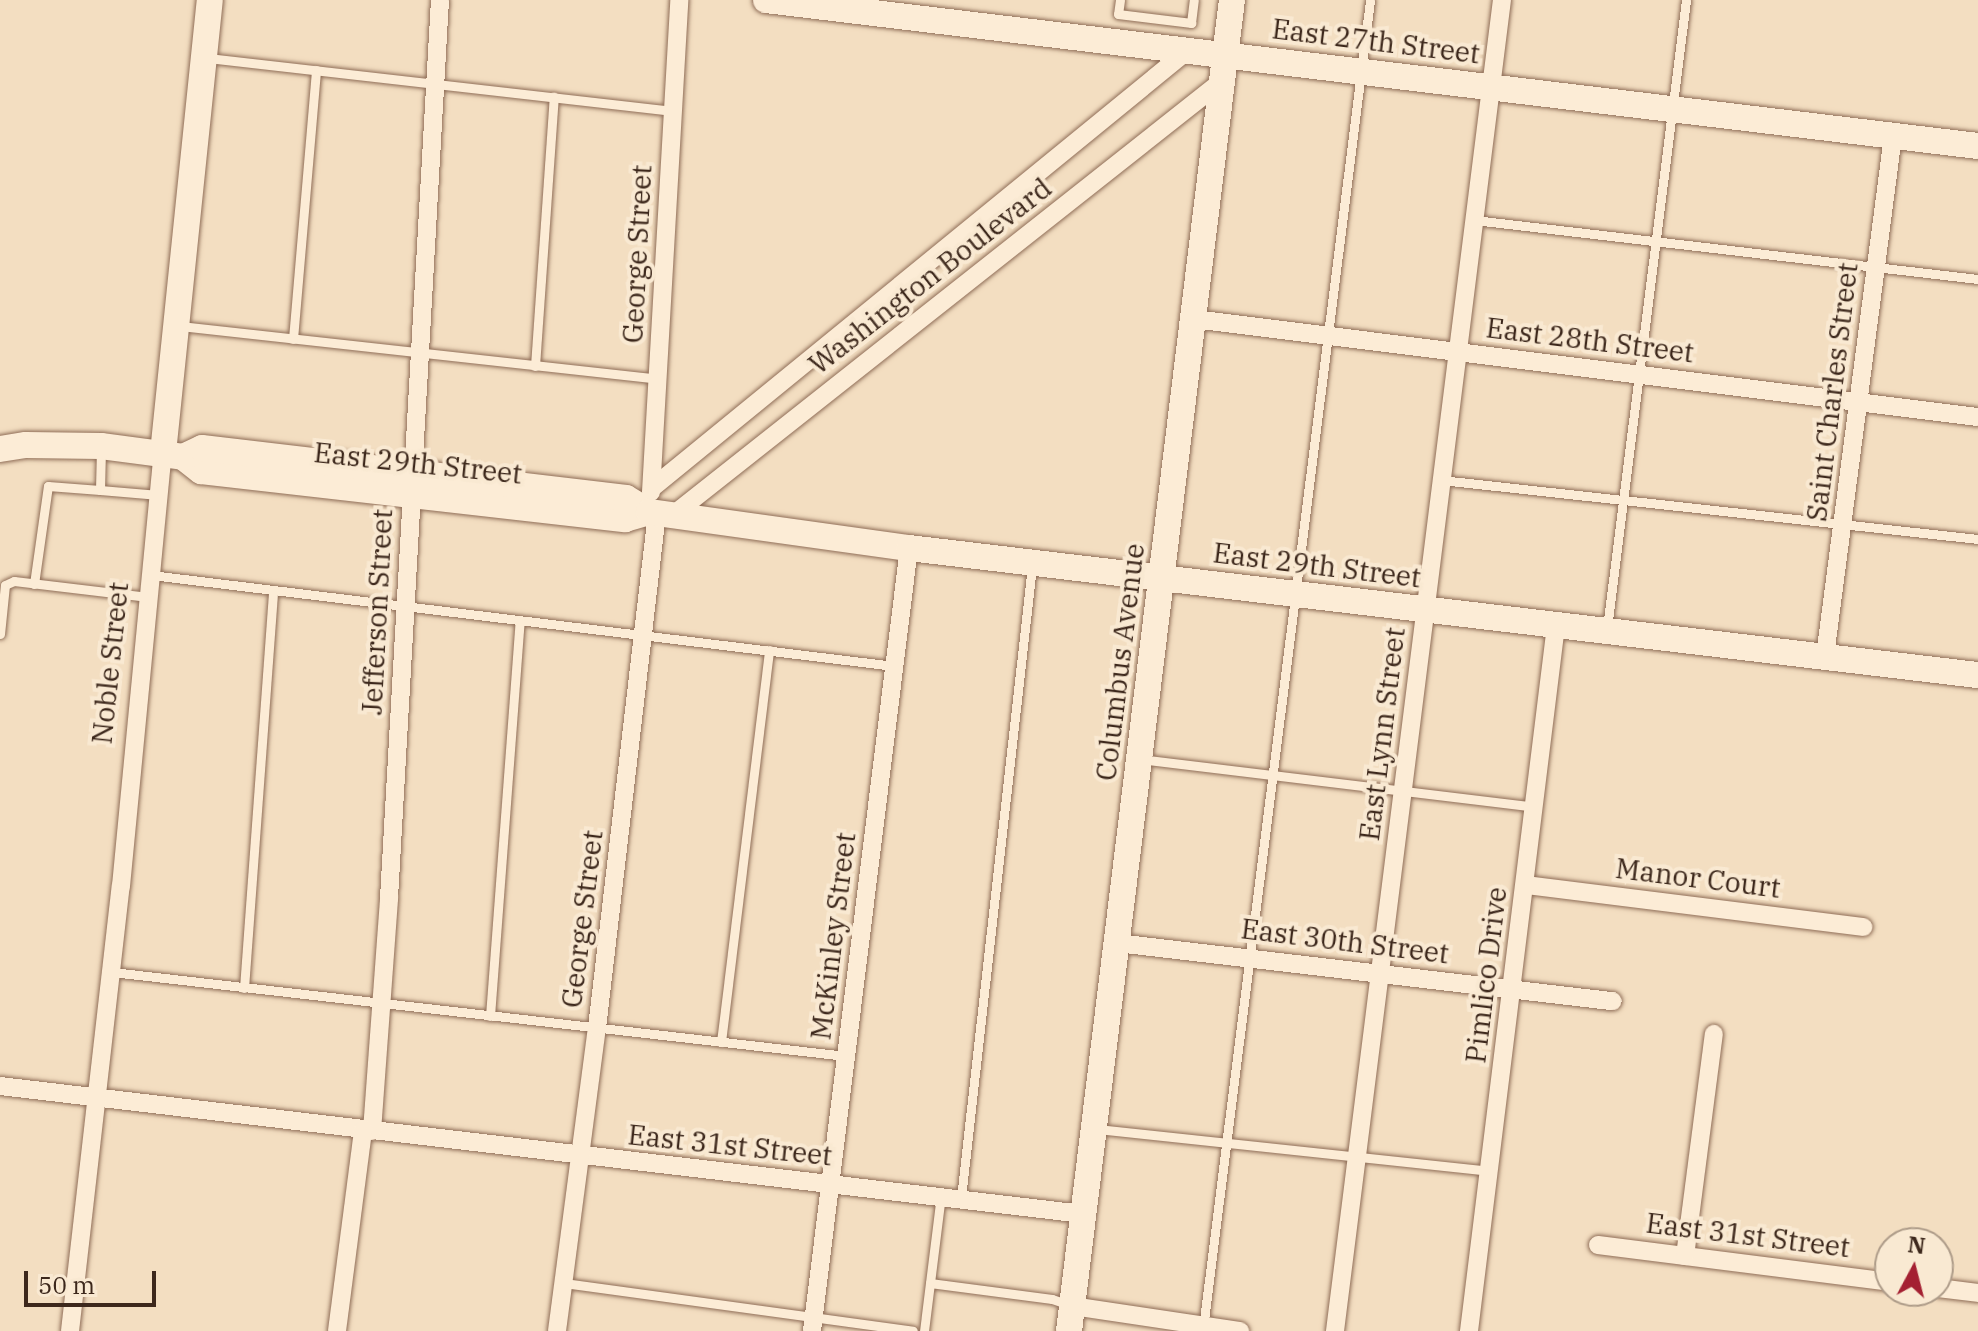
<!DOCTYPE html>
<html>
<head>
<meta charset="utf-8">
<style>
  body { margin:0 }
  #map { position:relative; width:1978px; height:1331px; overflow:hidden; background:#f3dec1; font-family:"IBM Plex Serif",serif }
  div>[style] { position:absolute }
  .roads { filter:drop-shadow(0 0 2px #8f6d57) drop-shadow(0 0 2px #8f6d57) }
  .lane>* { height:9px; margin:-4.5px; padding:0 4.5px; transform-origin:4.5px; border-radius:4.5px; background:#fcecd6 }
  .street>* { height:18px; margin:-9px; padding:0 9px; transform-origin:9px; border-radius:9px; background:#fcecd6 }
  .secondary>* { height:26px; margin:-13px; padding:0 13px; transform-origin:13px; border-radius:13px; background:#fcecd6 }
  span { translate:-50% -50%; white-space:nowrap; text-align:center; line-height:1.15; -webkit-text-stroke:8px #f9e9d2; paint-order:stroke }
  .street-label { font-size:28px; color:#3d281c }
  .north { position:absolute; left:1874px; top:1227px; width:80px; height:80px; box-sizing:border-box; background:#f9e9d2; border:2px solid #ae9c89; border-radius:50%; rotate:7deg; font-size:22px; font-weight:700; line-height:32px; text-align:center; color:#3d281c }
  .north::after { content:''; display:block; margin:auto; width:28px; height:36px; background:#a42032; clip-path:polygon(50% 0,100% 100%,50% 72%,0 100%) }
  .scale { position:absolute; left:24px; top:1271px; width:132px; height:36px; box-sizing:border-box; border:4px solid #3d281c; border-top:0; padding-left:10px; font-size:24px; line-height:28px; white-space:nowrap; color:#3d281c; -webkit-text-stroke:6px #f9e9d2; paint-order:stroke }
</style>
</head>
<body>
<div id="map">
  <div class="roads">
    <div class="lane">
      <div style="left:1120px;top:0;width:14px;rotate:98deg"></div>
      <div style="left:1118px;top:14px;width:74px;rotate:7deg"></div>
      <div style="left:1191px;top:23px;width:23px;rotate:-83deg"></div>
      <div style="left:208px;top:58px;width:468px;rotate:6.5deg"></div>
      <div style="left:1474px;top:220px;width:507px;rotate:6.68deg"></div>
      <div style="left:180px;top:326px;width:481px;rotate:6.3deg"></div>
      <div style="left:293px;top:339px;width:270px;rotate:-85.1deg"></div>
      <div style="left:535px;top:366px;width:270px;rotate:-86deg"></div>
      <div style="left:101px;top:449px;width:41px;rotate:91.4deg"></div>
      <div style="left:100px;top:490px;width:59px;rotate:4.8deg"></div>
      <div style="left:1441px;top:480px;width:540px;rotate:6.27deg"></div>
      <div style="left:151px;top:575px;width:749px;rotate:6.98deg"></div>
      <div style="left:34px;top:584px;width:99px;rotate:-81.9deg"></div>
      <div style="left:48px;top:486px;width:52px;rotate:4.4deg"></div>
      <div style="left:1607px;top:628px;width:633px;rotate:-82.83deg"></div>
      <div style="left:0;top:634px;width:49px;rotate:-84.2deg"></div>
      <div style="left:5px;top:585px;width:10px;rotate:-24deg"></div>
      <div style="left:14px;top:581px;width:135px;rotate:6.8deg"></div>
      <div style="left:1140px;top:759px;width:397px;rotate:6.9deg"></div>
      <div style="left:112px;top:972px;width:739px;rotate:6.53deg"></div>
      <div style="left:244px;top:988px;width:398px;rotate:-85.8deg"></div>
      <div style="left:490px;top:1016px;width:396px;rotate:-85.7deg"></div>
      <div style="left:721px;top:1042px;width:395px;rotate:-83deg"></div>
      <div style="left:1097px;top:1129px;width:394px;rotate:6.1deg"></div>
      <div style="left:961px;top:1198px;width:636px;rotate:-83.59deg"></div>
      <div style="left:564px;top:1283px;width:352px;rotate:7.8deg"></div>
      <div style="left:930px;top:1283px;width:123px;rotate:7.5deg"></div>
      <div style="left:1052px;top:1299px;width:18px;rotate:19deg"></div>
      <div style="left:1203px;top:1328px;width:1338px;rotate:-82.83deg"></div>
      <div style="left:924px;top:1331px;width:137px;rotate:-82.9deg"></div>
    </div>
    <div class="street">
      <div style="left:1194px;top:319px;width:790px;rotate:7.13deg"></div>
      <div style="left:652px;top:488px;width:691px;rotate:-39.24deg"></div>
      <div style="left:651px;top:492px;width:493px;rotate:-86.7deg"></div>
      <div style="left:673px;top:515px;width:700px;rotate:-38.33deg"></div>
      <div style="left:1825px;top:656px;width:524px;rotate:-82.55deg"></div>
      <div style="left:1526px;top:885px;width:340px;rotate:7.1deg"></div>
      <div style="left:1117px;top:943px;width:499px;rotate:6.7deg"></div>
      <div style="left:0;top:1086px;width:1091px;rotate:6.74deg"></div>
      <div style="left:372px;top:1131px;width:234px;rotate:-85.8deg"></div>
      <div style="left:389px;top:898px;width:899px;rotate:-86.75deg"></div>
      <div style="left:1598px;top:1245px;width:294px;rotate:7.2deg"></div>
      <div style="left:1685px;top:1256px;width:224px;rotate:-82.6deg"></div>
      <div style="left:1938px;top:1288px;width:40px;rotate:7.1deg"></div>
      <div style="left:1072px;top:1306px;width:170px;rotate:8.5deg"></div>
      <div style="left:70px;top:1331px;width:448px;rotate:-83.5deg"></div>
      <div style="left:121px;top:886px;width:435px;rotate:-84.5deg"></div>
      <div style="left:337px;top:1331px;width:203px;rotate:-82.6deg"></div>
      <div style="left:557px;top:1331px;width:306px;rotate:-82.5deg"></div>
      <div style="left:597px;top:1028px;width:518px;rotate:-83.35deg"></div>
      <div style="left:812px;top:1331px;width:789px;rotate:-82.94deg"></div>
      <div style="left:1335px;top:1331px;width:1341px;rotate:-82.85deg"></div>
      <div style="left:1469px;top:1331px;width:710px;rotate:-82.97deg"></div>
    </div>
    <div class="secondary">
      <div style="left:766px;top:0;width:1221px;rotate:6.87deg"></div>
      <div style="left:0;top:449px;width:26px;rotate:-9deg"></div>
      <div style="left:26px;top:445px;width:75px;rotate:0.8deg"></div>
      <div style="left:101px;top:446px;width:83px;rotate:7.6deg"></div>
      <div style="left:183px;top:457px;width:23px;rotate:38deg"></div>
      <div style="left:201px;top:471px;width:427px;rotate:6.5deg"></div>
      <div style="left:625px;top:519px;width:25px;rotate:-16deg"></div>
      <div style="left:163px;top:453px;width:455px;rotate:-84.1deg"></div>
      <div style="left:183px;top:457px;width:21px;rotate:-25deg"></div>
      <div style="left:202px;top:448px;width:427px;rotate:6.7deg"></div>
      <div style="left:626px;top:498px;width:27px;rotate:31deg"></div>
      <div style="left:649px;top:512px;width:262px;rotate:7.9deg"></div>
      <div style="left:909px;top:548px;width:1077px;rotate:6.78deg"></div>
      <div style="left:1069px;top:1331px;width:1341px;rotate:-83.02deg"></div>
    </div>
  </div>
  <div class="street-label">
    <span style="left:1376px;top:41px;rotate:7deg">East 27th Street</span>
    <span style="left:637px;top:254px;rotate:-87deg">George Street</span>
    <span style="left:930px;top:276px;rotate:-38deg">Washington Boulevard</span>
    <span style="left:1590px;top:340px;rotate:7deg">East 28th Street</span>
    <span style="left:1832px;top:392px;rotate:-83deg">Saint Charles Street</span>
    <span style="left:418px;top:463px;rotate:6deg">East 29th Street</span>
    <span style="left:1317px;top:565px;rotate:7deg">East 29th Street</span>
    <span style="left:377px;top:612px;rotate:-87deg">Jefferson Street</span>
    <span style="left:1120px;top:662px;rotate:-83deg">Columbus Avenue</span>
    <span style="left:110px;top:663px;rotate:-84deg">Noble Street</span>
    <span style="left:1382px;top:734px;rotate:-83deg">East Lynn Street</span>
    <span style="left:1698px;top:878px;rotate:7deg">Manor Court</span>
    <span style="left:582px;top:919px;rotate:-83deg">George Street</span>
    <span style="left:833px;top:936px;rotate:-83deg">McKinley Street</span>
    <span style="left:1345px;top:941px;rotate:7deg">East 30th Street</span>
    <span style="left:1486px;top:975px;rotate:-83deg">Pimlico Drive</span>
    <span style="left:730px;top:1145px;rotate:6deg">East 31st Street</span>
    <span style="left:1748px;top:1235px;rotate:7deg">East 31st Street</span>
  </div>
  <div class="north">N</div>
  <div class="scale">50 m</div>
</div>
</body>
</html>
